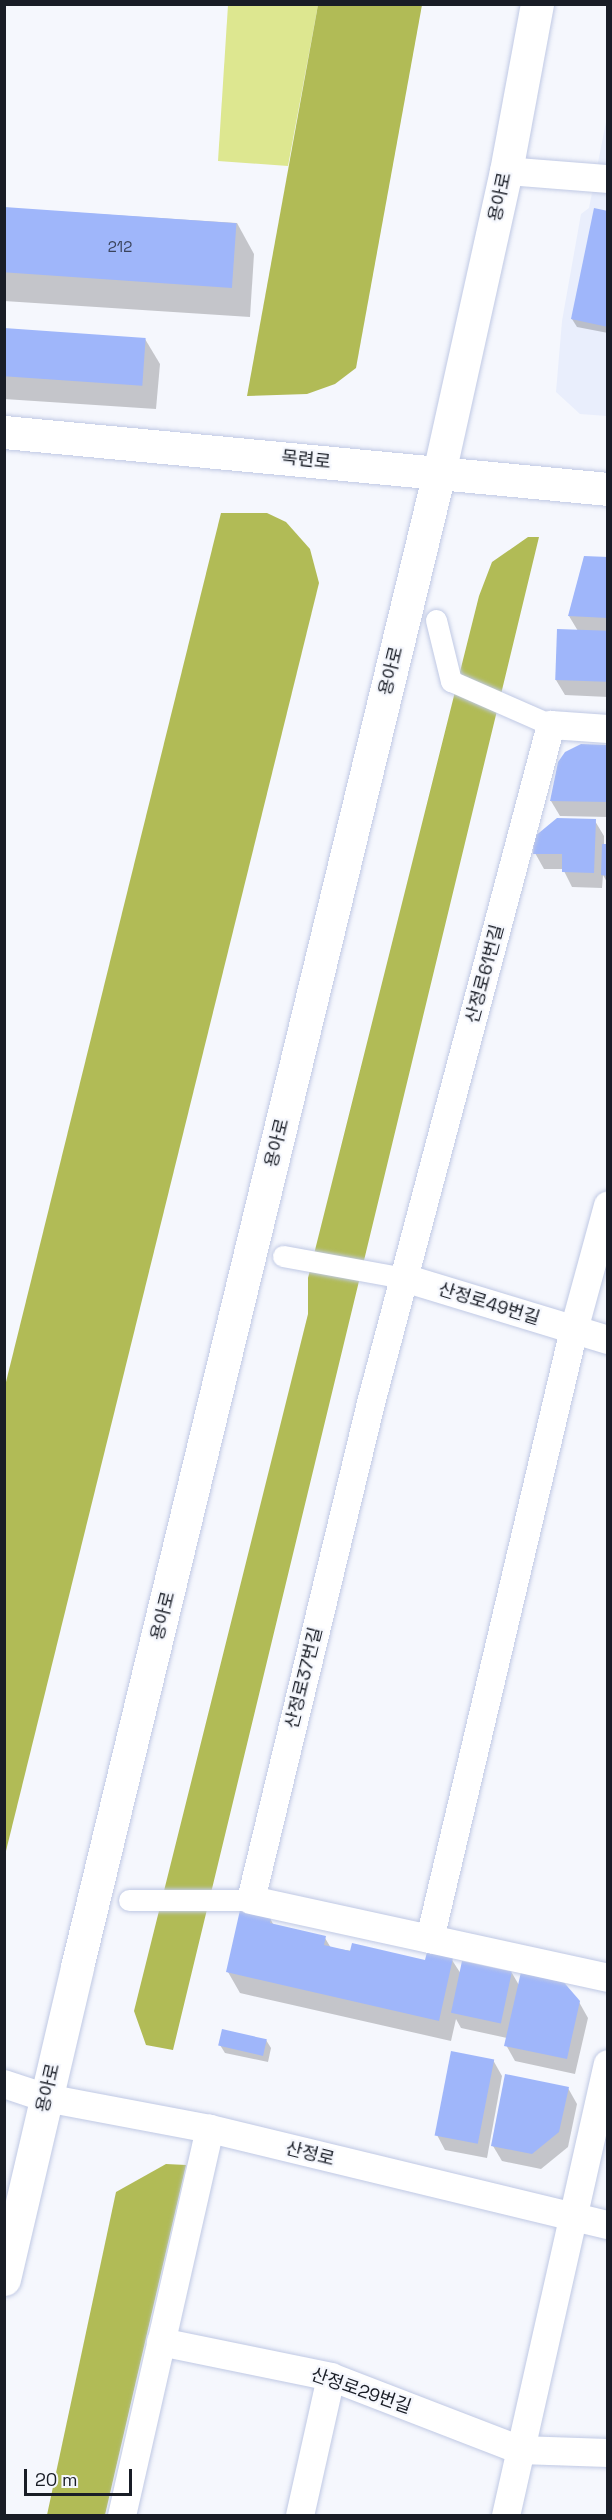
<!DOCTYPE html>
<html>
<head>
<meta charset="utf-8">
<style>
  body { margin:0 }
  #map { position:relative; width:612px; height:2520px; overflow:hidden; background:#f5f7fd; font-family:"Space Grotesk","Noto Sans KR",sans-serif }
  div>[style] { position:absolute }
  .built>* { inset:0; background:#e9eefc }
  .green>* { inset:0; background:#dde790 }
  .forest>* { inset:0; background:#b1bb56 }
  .shadow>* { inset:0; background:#0003 }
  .building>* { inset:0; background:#9fb6fa; transform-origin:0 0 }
  .roads { filter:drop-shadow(0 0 2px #c0c9e4) drop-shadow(0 0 2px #c0c9e4) }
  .pedestrian>* { height:21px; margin:-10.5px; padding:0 10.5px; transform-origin:10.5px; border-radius:10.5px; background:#fff }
  .minor>* { height:28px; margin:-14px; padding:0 14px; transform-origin:14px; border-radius:14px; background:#fff }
  .secondary>* { height:33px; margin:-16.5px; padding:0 16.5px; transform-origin:16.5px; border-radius:16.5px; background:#fff }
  span { translate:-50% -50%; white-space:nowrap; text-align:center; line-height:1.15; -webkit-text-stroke:4.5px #f5f7fd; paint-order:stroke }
  .number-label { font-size:15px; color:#3a435b }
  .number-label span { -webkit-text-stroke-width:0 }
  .street-label { font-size:18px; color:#191d26 }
  .frame { position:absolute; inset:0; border:6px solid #191d26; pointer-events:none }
  .scale { position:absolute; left:24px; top:2469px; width:108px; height:27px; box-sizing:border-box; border:3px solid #191d26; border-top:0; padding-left:8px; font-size:18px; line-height:21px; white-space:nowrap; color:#191d26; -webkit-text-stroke:4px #f5f7fd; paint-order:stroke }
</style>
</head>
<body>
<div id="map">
  <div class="built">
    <div style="clip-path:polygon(607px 117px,607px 416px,580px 414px,556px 392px,562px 321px,581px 214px,589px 208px)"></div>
  </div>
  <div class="green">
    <div style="clip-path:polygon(228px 5px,318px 5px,288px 166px,218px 161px)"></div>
  </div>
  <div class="forest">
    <div style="clip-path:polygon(318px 5px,422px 5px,356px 368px,335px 384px,307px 394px,247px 396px)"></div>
    <div style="clip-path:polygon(221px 513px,267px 513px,286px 522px,310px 549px,319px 583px,5px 1855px,5px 1386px)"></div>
    <div style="clip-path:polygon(528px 537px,539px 537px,173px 2050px,146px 2045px,134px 2011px,308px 1314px,308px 1278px,479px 596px,492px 562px)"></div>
    <div style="clip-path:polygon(166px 2164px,186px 2165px,105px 2515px,47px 2515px,116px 2192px)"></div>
  </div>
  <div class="shadow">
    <div style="clip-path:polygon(4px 208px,237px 223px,254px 254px,250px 317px,4px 301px)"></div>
    <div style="clip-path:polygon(608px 212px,608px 333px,577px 327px,572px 319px)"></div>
    <div style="clip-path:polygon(4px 330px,145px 339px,160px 364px,156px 409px,4px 399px)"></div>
    <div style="clip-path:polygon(608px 559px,608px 697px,565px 695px,556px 680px,578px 631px,569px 616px)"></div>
    <div style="clip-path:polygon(608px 747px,608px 817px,560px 816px,551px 801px,559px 763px)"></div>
    <div style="clip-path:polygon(595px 821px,604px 836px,604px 845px,608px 846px,608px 884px,603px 875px,602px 888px,572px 887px,563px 869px,544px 869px,535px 853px)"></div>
    <div style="clip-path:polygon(270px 1918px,274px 1926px,325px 1938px,331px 1948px,426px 1961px,452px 1960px,461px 1974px,512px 1973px,520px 1987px,579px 2002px,588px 2018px,575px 2074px,515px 2061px,506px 2045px,507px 2038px,461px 2028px,456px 2019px,451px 2041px,240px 1993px,228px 1972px)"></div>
    <div style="clip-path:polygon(266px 2040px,271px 2048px,268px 2062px,225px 2053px,220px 2045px)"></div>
    <div style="clip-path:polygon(493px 2060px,502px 2076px,487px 2158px,445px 2150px,437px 2135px)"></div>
    <div style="clip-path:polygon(568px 2088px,577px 2104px,568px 2147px,541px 2169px,502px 2161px,493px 2146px)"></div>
  </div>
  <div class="building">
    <div style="left:4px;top:207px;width:233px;height:65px;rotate:4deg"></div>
    <div style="clip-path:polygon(594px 208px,608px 211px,608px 327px,571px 319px)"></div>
    <div style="left:4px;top:328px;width:142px;height:48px;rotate:4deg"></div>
    <div style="clip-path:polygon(584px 556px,608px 557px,608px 618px,568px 616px)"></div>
    <div style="left:557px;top:629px;width:51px;height:51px;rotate:2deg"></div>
    <div style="clip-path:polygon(581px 744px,608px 745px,608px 802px,550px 801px,558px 762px,565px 752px)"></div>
    <div style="clip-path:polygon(557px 818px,596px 819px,594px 873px,562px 872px,562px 854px,533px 854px,534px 837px)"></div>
    <div style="clip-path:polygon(602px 844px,608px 844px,608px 876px,601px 875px)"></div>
    <div style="clip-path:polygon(240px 1910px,271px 1917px,270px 1923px,326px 1936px,324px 1945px,350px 1951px,352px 1943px,425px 1960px,427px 1952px,453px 1958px,439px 2021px,226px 1972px)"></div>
    <div style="left:462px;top:1961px;width:51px;height:53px;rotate:12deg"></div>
    <div style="clip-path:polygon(521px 1972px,561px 1979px,580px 2001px,567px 2059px,504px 2046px)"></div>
    <div style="left:222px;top:2029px;width:46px;height:17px;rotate:13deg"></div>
    <div style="left:451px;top:2051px;width:44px;height:86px;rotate:11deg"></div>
    <div style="clip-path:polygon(505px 2074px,569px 2087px,559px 2132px,532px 2154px,491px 2146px)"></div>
  </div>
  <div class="roads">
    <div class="pedestrian">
      <div style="left:436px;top:620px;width:63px;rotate:76.2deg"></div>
      <div style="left:451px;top:681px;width:109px;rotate:23.7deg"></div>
      <div style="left:283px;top:1256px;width:123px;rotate:10.3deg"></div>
      <div style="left:129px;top:1900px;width:122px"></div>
    </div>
    <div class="minor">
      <div style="left:506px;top:171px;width:102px;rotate:4.5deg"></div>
      <div style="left:608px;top:729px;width:57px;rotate:-176deg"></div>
      <div style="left:551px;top:725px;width:697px;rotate:104.87deg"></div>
      <div style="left:372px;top:1399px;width:515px;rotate:103.58deg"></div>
      <div style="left:251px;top:1900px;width:365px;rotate:12.3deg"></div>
      <div style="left:404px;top:1278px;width:213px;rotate:16.9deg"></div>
      <div style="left:430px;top:1939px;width:626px;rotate:-76.7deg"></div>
      <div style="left:574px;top:1330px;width:129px;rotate:-74.7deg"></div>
      <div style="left:4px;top:2084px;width:44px;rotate:18.4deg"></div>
      <div style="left:46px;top:2098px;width:167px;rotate:10.7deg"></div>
      <div style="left:210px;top:2129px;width:409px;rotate:13.6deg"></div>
      <div style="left:161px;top:2342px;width:174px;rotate:11.6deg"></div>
      <div style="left:331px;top:2377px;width:203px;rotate:21.1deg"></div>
      <div style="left:520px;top:2450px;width:88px;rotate:2deg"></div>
      <div style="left:122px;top:2516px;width:397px;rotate:-77.2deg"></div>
      <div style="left:300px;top:2516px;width:142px;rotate:-77.4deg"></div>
      <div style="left:506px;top:2516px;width:463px;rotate:-77.3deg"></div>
    </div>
    <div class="secondary">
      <div style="left:4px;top:432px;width:607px;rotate:5.39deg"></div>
      <div style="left:4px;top:2279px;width:320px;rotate:-76.8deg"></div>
      <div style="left:77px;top:1967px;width:1537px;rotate:-76.38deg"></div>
      <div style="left:439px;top:473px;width:309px;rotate:-77.5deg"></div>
      <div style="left:506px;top:171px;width:170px;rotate:-79.5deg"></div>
    </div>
  </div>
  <div class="number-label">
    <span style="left:120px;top:247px">212</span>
  </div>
  <div class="street-label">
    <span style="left:500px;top:197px;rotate:-78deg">용아로</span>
    <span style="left:306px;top:460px;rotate:6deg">목련로</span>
    <span style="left:391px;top:671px;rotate:-76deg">용아로</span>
    <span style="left:485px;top:974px;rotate:-75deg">산정로61번길</span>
    <span style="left:277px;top:1143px;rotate:-76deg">용아로</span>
    <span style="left:489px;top:1304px;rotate:17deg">산정로49번길</span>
    <span style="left:163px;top:1616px;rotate:-76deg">용아로</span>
    <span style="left:304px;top:1678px;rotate:-76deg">산정로37번길</span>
    <span style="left:48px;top:2088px;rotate:-77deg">용아로</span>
    <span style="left:310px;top:2154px;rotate:14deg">산정로</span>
    <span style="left:361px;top:2391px;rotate:19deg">산정로29번길</span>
  </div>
  <div class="frame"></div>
  <div class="scale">20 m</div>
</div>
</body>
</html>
